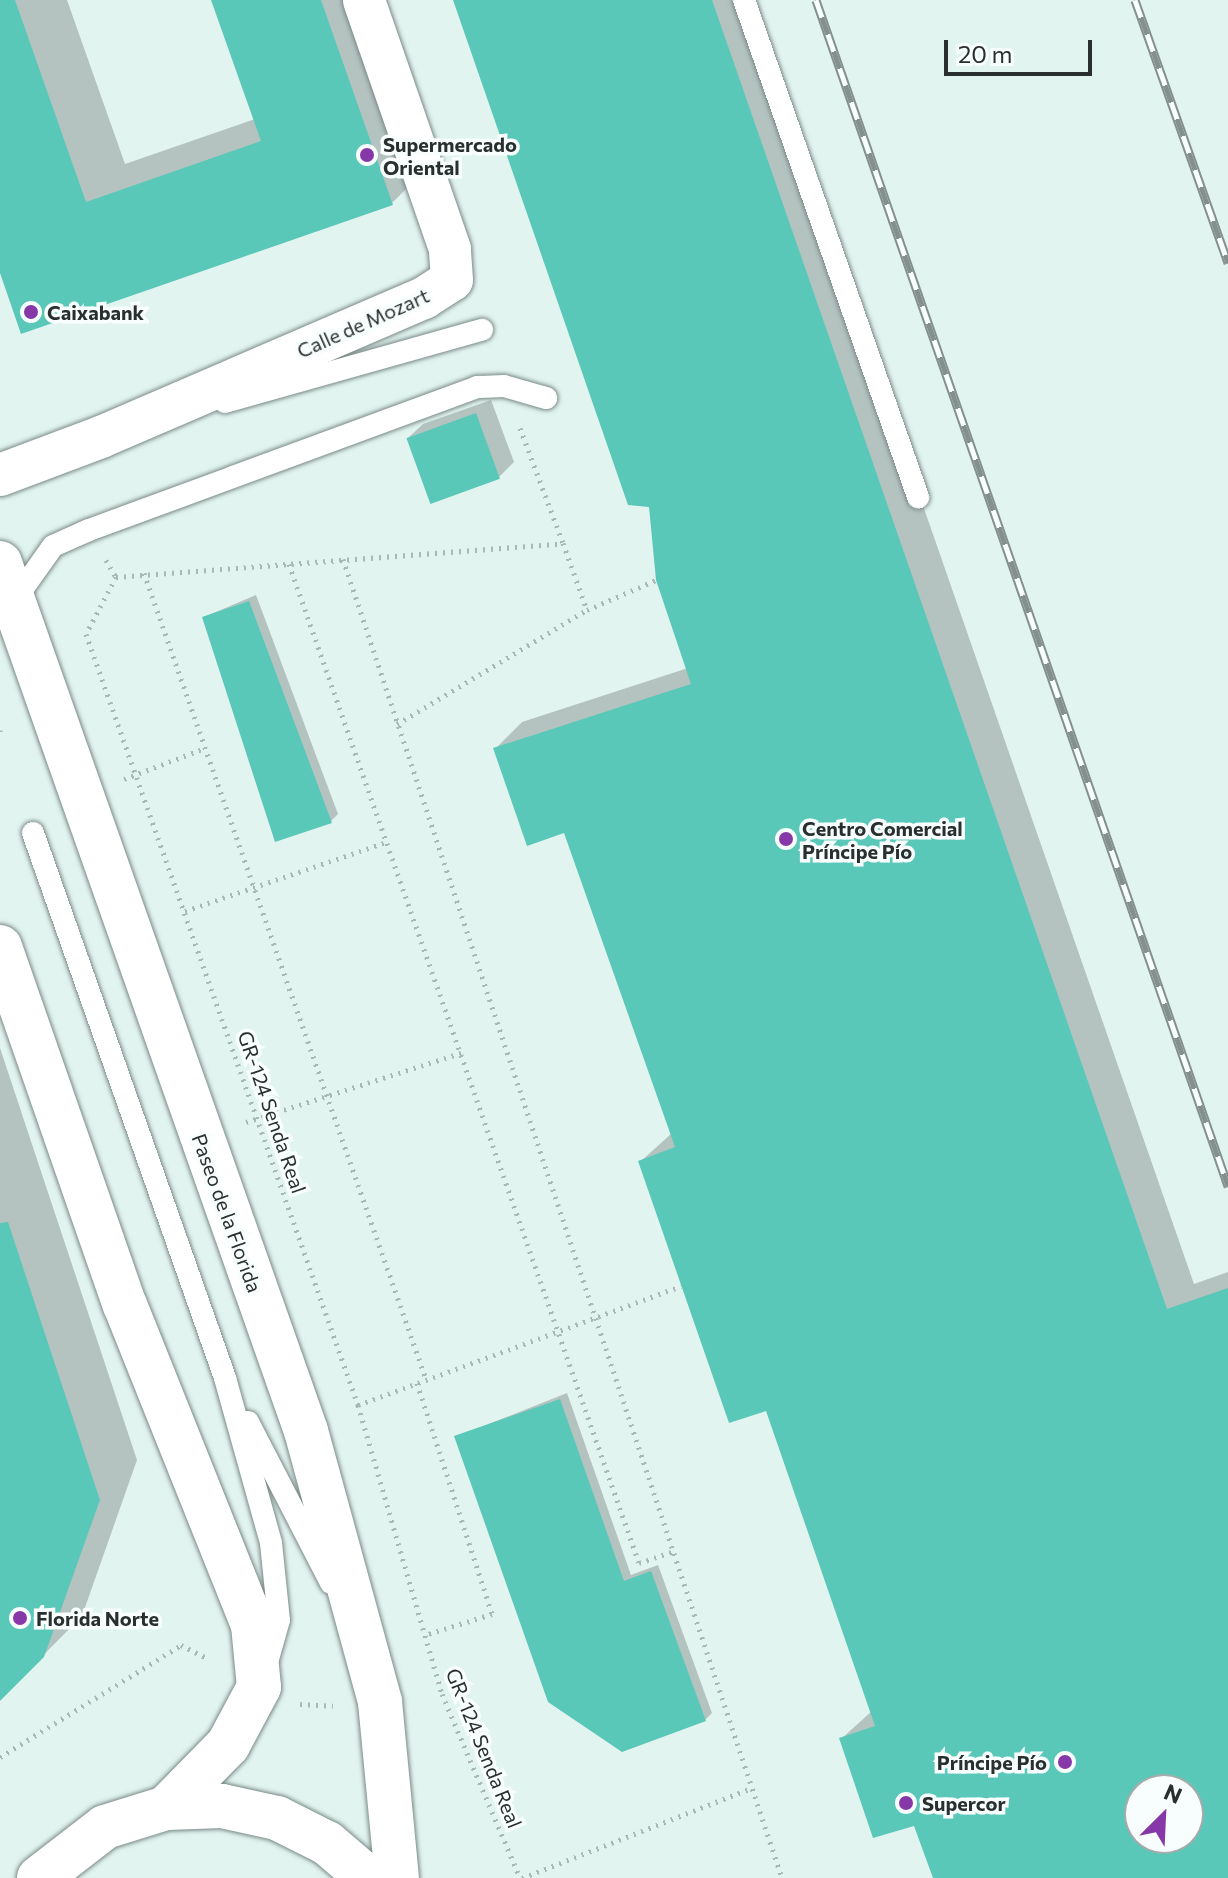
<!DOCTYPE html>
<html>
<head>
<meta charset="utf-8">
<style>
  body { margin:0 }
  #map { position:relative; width:1228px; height:1878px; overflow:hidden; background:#e2f4f0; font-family:Commissioner,sans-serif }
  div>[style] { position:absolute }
  .shadow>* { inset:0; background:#0003 }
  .building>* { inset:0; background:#5ac8b8; transform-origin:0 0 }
  .path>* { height:5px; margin-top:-2.5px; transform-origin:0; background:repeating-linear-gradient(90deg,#a9b8b4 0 2px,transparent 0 8px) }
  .roads { filter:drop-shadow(0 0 2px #7a8a87) drop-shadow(0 0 2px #7a8a87) }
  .lane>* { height:22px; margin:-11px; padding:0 11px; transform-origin:11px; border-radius:11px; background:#fff }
  .street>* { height:42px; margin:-21px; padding:0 21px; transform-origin:21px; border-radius:21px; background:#fff }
  .primary>* { height:44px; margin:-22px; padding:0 22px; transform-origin:22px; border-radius:22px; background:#fff }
  .rail>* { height:9px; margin-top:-4.5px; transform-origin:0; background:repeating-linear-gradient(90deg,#f7fefd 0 18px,#84908e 0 36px); box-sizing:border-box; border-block:2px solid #84908e }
  .dots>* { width:22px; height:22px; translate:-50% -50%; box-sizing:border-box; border:4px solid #f7fefd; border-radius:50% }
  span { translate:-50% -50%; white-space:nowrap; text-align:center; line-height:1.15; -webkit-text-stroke:7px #f7fefd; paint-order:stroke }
  .poi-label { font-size:20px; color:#292f2e; font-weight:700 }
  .left { translate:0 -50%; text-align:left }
  .right { translate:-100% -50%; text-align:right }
  .street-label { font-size:20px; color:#292f2e }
  .north { position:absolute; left:1124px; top:1774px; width:80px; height:80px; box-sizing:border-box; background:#f7fefd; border:2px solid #a5abaa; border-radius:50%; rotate:24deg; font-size:22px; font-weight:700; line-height:32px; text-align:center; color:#292f2e }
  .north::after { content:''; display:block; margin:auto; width:28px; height:36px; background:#8738a8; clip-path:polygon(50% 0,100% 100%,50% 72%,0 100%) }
  .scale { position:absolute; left:944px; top:40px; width:148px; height:36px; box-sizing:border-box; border:4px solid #292f2e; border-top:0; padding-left:10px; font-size:24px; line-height:28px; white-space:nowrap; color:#292f2e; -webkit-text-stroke:6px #f7fefd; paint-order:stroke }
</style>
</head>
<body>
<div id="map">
  <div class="shadow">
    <div style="clip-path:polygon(0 0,67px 0,125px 164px,255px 119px,213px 0,373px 0,430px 165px,391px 204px,0 267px)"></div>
    <div style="clip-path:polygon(evenodd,456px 0,747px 0,1194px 1284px,1228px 1272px,1228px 1878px,935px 1878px,916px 1823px,841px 1739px,872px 1711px,767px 1409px,640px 1162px,672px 1133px,565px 831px,496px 748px,522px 722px,688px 668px,651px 505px,456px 0,1140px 1790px,1188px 1790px,1188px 1838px,1140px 1838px,1140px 1790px)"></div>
    <div style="clip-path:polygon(491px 400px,514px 462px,499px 477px,408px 438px,423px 424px)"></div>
    <div style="clip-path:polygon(256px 595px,338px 814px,331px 821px,204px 617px)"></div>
    <div style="clip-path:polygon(0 1048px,137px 1460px,82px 1616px,0 1699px)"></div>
    <div style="clip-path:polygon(567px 1393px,631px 1575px,658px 1565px,712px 1713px,705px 1720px,456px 1437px)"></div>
  </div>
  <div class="building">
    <div style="clip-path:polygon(0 0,15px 0,86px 202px,261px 141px,211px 0,321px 0,393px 205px,21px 334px,0 273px)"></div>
    <div style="clip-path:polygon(evenodd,453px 0,712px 0,1167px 1309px,1228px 1288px,1228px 1878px,933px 1878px,914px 1826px,873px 1838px,839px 1738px,875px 1726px,766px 1411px,729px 1423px,638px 1161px,675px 1147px,564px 833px,527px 846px,493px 748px,691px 684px,656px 580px,649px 507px,628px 505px,453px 0,1140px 1790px,1188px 1790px,1188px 1838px,1140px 1838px,1140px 1790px)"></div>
    <div style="left:476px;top:413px;width:70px;height:74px;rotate:70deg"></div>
    <div style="clip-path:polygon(249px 601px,332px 823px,275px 842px,202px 617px)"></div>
    <div style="clip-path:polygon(8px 1222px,100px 1500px,44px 1657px,0 1701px,0 1223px)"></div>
    <div style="clip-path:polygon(560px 1399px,624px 1581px,651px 1571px,706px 1721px,622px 1752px,548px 1702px,454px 1436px)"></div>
  </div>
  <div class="path">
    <div style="left:520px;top:428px;width:123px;rotate:69.5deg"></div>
    <div style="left:343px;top:559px;width:1390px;rotate:71.59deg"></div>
    <div style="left:106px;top:560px;width:20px;rotate:60deg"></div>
    <div style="left:116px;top:577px;width:64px;rotate:117.8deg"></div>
    <div style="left:86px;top:634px;width:818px;rotate:70.57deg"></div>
    <div style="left:358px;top:1405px;width:301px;rotate:73.8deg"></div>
    <div style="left:442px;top:1694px;width:200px;rotate:67deg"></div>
    <div style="left:289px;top:564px;width:1059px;rotate:70.69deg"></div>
    <div style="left:639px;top:1563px;width:36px;rotate:-19deg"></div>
    <div style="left:144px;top:573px;width:854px;rotate:70.72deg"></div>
    <div style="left:116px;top:577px;width:448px;rotate:-4.3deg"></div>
    <div style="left:563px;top:543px;width:71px;rotate:70.3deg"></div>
    <div style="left:587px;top:610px;width:75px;rotate:-23.5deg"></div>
    <div style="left:397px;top:724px;width:222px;rotate:-31deg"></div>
    <div style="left:0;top:730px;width:2px;rotate:90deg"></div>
    <div style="left:124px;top:779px;width:87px;rotate:-20.9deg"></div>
    <div style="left:185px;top:911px;width:213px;rotate:-18.9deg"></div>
    <div style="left:246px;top:1122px;width:226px;rotate:-17.8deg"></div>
    <div style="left:417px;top:1383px;width:243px;rotate:72deg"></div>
    <div style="left:492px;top:1614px;width:70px;rotate:162.6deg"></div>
    <div style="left:358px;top:1405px;width:344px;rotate:-20.2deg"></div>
    <div style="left:300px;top:1704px;width:33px;rotate:3deg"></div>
    <div style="left:0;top:1757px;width:213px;rotate:-31.7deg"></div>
    <div style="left:181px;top:1645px;width:31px;rotate:27deg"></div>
    <div style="left:522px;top:1878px;width:247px;rotate:-21.4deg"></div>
  </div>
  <div class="roads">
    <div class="lane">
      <div style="left:744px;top:0;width:527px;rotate:70.7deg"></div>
      <div style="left:225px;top:402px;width:267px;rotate:-15.7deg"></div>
      <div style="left:14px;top:601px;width:67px;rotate:-54.7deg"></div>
      <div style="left:53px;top:546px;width:39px;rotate:-24deg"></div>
      <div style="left:89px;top:530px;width:414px;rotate:-20.2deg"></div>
      <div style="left:477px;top:387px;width:27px;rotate:-2deg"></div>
      <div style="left:504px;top:386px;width:44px;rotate:15.9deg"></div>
      <div style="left:33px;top:833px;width:578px;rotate:70.59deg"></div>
      <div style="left:225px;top:1378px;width:171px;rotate:74.4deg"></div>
      <div style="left:271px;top:1543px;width:77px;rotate:84.1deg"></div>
      <div style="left:279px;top:1620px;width:41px;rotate:105.8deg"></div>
      <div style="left:248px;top:1422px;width:181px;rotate:62.7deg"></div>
    </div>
    <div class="street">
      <div style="left:0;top:475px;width:108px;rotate:-20.6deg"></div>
      <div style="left:101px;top:437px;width:352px;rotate:-23.3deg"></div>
      <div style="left:424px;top:298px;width:33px;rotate:-33deg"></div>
      <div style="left:452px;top:280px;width:31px;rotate:-94deg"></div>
      <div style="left:450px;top:249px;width:263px;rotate:-109.1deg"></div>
    </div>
    <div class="primary">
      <div style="left:0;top:563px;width:920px;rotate:70.58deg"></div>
      <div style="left:306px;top:1431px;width:281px;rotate:74.7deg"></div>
      <div style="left:380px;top:1702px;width:177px;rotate:84.5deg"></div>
      <div style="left:0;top:947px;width:379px;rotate:70.8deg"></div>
      <div style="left:125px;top:1305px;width:345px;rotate:68.2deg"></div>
      <div style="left:253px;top:1625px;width:62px;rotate:84.5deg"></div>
      <div style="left:259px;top:1687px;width:66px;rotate:118.1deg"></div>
      <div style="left:228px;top:1745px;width:88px;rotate:134.5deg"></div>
      <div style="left:39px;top:1878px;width:83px;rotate:-37.7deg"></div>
      <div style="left:105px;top:1827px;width:64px;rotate:-17.3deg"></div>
      <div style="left:166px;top:1808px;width:56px;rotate:-2deg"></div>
      <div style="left:222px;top:1806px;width:56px;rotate:12.3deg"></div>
      <div style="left:277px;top:1818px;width:56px;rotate:26.6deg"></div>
      <div style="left:327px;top:1843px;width:54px;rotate:40.5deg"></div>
    </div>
  </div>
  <div class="rail">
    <div style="left:816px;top:0;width:1256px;rotate:70.84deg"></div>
    <div style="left:1135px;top:0;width:279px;rotate:70.5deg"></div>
  </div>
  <div class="dots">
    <div style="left:367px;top:155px;background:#8738a8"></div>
    <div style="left:31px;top:312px;background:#8738a8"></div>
    <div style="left:786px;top:839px;background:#8738a8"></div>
    <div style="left:20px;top:1618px;background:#8738a8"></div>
    <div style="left:1065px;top:1762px;background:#8738a8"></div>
    <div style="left:906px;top:1803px;background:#8738a8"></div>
  </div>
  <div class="poi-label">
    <span class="left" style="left:383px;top:156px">Supermercado<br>Oriental</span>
    <span class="left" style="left:47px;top:312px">Caixabank</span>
    <span class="left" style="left:802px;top:840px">Centro Comercial<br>Príncipe Pío</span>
    <span class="left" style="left:36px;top:1618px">Florida Norte</span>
    <span class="right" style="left:1047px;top:1762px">Príncipe Pío</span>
    <span class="left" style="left:922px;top:1803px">Supercor</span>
  </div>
  <div class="street-label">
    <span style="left:363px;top:323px;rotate:-24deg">Calle de Mozart</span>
    <span style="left:272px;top:1112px;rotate:71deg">GR-124 Senda Real</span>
    <span style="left:227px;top:1213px;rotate:70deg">Paseo de la Florida</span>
    <span style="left:484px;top:1748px;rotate:68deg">GR-124 Senda Real</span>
  </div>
  <div class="north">N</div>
  <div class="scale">20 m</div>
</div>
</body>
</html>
